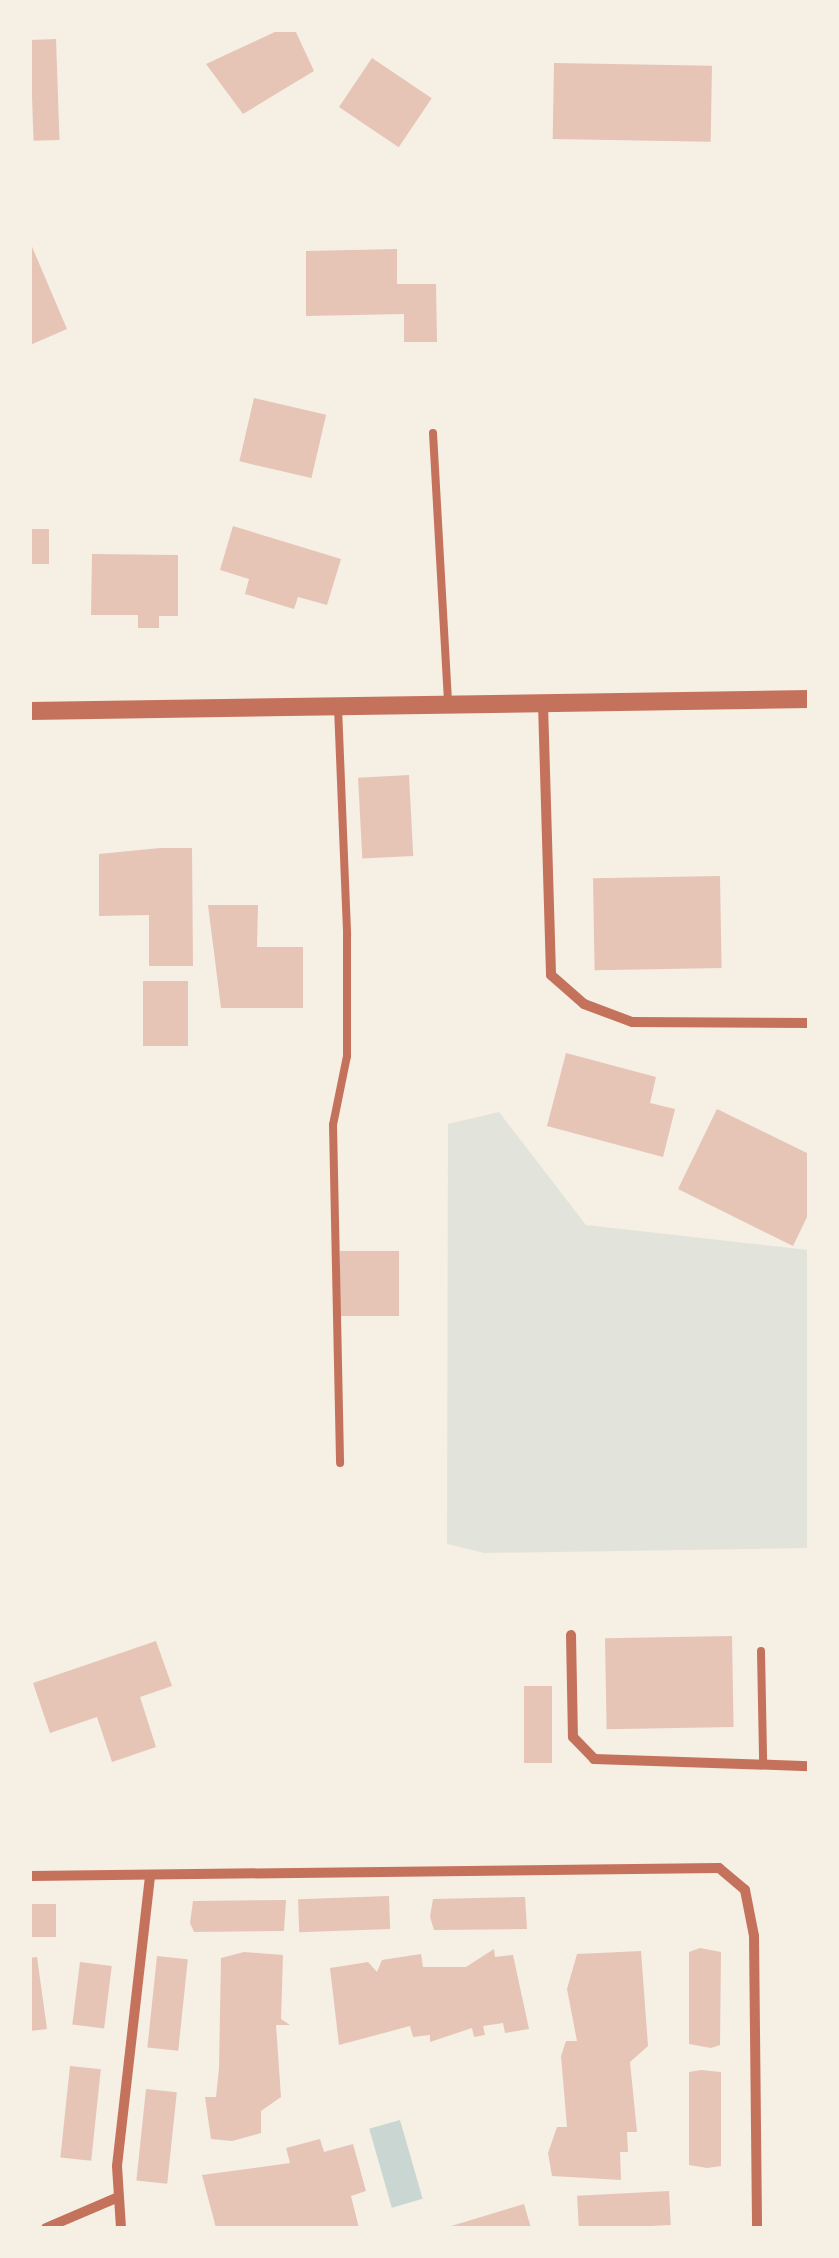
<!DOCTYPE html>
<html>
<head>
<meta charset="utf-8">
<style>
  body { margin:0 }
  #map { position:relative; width:839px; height:2258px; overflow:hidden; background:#f6efe4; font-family:"Archivo Narrow",sans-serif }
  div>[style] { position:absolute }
  .green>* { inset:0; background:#e2e4dc }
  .water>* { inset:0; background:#c9d6d2; transform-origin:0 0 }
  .building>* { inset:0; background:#e6c5b7; transform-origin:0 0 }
  .service>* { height:8px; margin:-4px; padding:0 4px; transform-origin:4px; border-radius:4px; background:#c5725c }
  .minor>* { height:10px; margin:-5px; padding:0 5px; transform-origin:5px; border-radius:5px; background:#c5725c }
  .tertiary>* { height:18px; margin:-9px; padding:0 9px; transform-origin:9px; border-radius:9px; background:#c5725c }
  span { translate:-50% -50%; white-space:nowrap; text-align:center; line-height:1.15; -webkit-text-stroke:10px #f6efe4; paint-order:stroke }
  .frame { position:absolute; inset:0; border:32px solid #f6efe4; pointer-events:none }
</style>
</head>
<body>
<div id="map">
  <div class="green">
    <div style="clip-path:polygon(499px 1112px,586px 1225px,809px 1250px,809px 1548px,484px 1553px,447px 1544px,448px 1124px)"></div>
  </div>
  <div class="water">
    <div style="left:400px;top:2120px;width:82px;height:32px;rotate:74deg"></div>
  </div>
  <div class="building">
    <div style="clip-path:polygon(279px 30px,295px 30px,314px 71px,243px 114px,206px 64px)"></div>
    <div style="left:56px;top:39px;width:101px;height:26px;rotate:88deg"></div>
    <div style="left:372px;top:58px;width:72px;height:59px;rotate:34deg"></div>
    <div style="left:554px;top:63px;width:158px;height:76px;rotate:1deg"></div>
    <div style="clip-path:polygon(30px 242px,67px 329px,30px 345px)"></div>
    <div style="clip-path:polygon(397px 249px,397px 284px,436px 284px,437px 342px,404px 342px,404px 314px,306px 316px,306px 251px)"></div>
    <div style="left:254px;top:398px;width:74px;height:65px;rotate:13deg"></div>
    <div style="clip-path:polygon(233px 526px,341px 559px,327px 605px,298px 597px,294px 609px,245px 594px,249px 579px,220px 570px)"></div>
    <div style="left:49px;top:529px;width:35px;height:19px;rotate:90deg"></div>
    <div style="clip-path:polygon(92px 554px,178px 555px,178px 616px,159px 616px,159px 628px,138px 628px,138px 615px,91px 615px)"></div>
    <div style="left:409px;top:775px;width:81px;height:51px;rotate:87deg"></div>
    <div style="clip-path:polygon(160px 848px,192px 848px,193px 966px,149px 966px,149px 915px,99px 916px,99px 854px)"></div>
    <div style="left:720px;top:876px;width:92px;height:127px;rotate:89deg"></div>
    <div style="clip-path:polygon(208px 905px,258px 905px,257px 947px,303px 947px,303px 1008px,221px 1008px)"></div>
    <div style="left:143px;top:981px;width:45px;height:65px"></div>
    <div style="clip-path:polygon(566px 1053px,656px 1077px,650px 1103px,675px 1109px,663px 1157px,547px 1126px)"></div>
    <div style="clip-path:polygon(717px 1109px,809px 1154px,809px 1213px,793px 1246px,678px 1189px)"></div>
    <div style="left:340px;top:1251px;width:59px;height:65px"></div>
    <div style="left:732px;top:1636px;width:91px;height:127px;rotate:89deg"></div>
    <div style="clip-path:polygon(156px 1641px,172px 1686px,140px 1697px,156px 1747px,112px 1762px,97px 1717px,50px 1733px,33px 1683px)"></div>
    <div style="left:524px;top:1686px;width:28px;height:77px"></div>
    <div style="left:389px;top:1896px;width:33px;height:91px;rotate:88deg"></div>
    <div style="clip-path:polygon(525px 1897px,527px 1929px,434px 1930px,430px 1917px,433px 1899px)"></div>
    <div style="clip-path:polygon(286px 1900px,284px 1931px,194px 1932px,190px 1923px,193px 1901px)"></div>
    <div style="left:30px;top:1904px;width:26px;height:33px"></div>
    <div style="clip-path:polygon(700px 1948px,721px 1952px,720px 2045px,711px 2048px,689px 2044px,689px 1952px)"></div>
    <div style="clip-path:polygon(494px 1949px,495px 1957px,513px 1955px,529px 2029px,505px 2033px,503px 2023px,483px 2026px,485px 2035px,474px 2037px,472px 2028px,430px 2042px,430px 2035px,413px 2037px,410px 2026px,339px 2045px,330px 1968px,368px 1962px,377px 1972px,382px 1960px,421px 1954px,423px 1967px,466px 1967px)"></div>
    <div style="clip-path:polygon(641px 1951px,648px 2046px,630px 2062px,637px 2132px,627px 2132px,628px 2152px,620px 2152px,621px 2180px,552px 2176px,548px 2153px,557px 2127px,567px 2127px,561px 2056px,566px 2041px,577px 2041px,567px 1989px,577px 1954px)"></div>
    <div style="clip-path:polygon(244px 1952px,283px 1955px,281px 2019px,290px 2025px,276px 2025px,281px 2097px,261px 2111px,261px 2133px,232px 2141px,211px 2139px,205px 2097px,216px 2097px,219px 2068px,221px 1958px)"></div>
    <div style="left:157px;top:1956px;width:31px;height:92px;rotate:6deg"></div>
    <div style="clip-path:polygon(37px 1957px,47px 2029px,30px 2031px,30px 1958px)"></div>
    <div style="left:80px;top:1962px;width:32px;height:63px;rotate:7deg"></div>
    <div style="left:70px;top:2066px;width:31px;height:92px;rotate:6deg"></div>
    <div style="clip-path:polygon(701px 2070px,721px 2072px,721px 2166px,707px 2168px,689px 2165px,689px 2072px)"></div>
    <div style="left:146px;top:2089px;width:31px;height:92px;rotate:6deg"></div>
    <div style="clip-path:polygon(320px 2139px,324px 2152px,353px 2144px,366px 2191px,351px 2196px,359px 2228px,216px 2228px,202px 2175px,290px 2163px,286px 2148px)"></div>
    <div style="left:669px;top:2191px;width:34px;height:92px;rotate:87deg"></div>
    <div style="clip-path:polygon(524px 2204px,531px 2228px,448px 2228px,448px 2227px)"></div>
  </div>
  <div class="service">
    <div style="left:433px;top:433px;width:270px;rotate:86.8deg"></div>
    <div style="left:338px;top:707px;width:228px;rotate:87.7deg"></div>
    <div style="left:347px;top:935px;width:121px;rotate:90deg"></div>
    <div style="left:347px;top:1056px;width:70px;rotate:101.5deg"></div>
    <div style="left:333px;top:1125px;width:338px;rotate:88.8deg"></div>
    <div style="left:761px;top:1651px;width:109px;rotate:88.9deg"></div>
  </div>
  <div class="minor">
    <div style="left:543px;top:704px;width:271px;rotate:88.3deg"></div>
    <div style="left:551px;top:975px;width:44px;rotate:41.3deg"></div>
    <div style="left:584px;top:1004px;width:51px;rotate:20.6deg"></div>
    <div style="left:632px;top:1022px;width:177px;rotate:0.3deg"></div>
    <div style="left:571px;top:1635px;width:102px;rotate:88.9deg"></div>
    <div style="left:573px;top:1737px;width:30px;rotate:46deg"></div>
    <div style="left:594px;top:1759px;width:215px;rotate:1.9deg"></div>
    <div style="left:30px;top:1876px;width:689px;rotate:-0.67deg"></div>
    <div style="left:719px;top:1868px;width:34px;rotate:40deg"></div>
    <div style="left:745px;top:1890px;width:47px;rotate:78.9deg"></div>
    <div style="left:754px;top:1936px;width:292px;rotate:89.4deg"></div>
    <div style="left:46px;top:2228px;width:76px;rotate:-23.2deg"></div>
    <div style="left:121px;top:2228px;width:62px;rotate:-93.7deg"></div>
    <div style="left:117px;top:2166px;width:293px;rotate:-83.5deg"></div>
  </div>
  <div class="tertiary">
    <div style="left:30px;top:711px;width:779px;rotate:-0.88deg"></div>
  </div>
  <div class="frame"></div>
</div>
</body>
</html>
